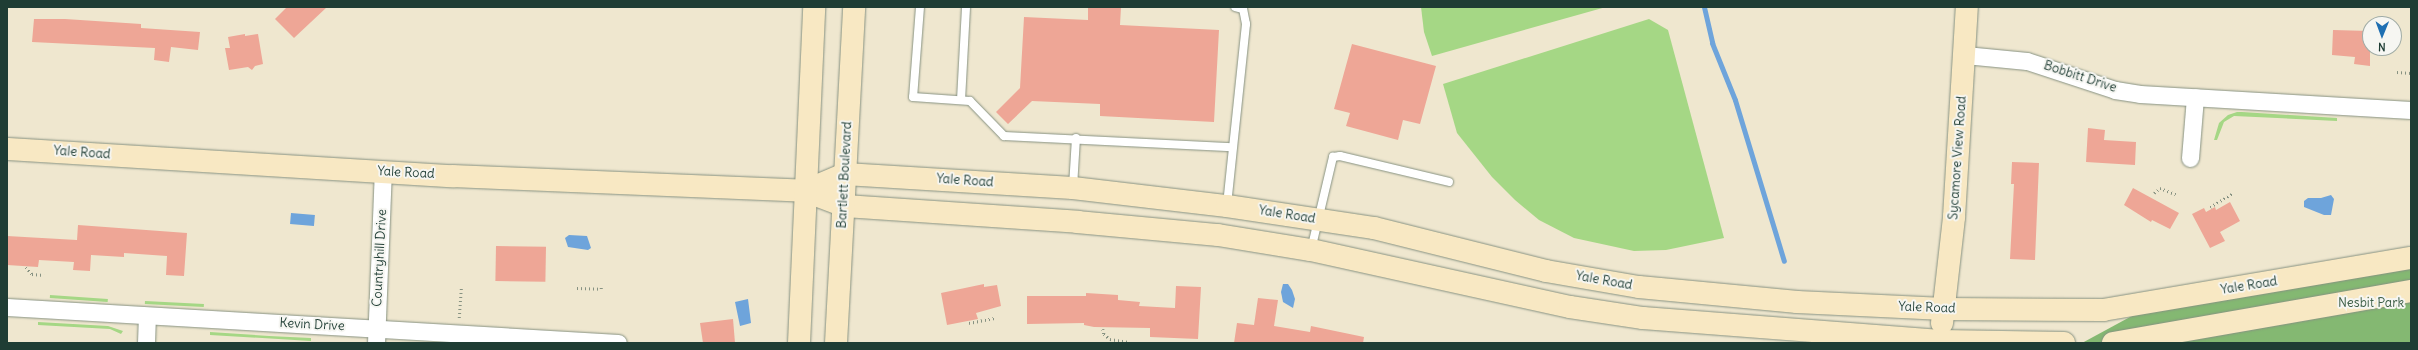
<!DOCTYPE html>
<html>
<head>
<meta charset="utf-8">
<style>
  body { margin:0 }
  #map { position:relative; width:2418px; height:350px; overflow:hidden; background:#efe7cf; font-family:Delius,sans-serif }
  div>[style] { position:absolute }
  .green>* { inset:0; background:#a5d785; transform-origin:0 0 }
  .forest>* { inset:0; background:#84b872 }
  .water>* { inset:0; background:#6ea4db; transform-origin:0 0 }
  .stream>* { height:5px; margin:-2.5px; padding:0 2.5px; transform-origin:2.5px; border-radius:2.5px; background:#6ea4db }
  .building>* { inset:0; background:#eea696; transform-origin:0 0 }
  .path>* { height:2.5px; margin-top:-1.25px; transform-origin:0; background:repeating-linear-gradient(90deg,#879282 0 1px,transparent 0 4px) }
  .roads { filter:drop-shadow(0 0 1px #879282) drop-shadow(0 0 1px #879282) }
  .lane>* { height:8px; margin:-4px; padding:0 4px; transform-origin:4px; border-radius:4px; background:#fff }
  .street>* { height:17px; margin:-8.5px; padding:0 8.5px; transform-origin:8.5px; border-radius:8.5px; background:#fff }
  .secondary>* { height:22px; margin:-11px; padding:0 11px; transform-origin:11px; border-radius:11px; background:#f8e8c3 }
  span { translate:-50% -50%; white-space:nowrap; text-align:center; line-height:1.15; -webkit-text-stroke:4px #f6f6f2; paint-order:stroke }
  .street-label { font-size:13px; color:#1f3d34 }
  .park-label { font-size:13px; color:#3a5c44 }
  .frame { position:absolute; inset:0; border:8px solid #1f3d34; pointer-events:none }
  .north { position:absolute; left:2362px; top:16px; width:40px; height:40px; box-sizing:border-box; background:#f6f6f2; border:1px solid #a0aca6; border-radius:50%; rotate:181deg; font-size:11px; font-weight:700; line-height:16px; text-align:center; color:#1f3d34 }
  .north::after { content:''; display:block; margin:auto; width:14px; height:18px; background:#1f6fb2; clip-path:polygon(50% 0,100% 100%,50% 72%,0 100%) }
</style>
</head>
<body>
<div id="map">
  <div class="green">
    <div style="clip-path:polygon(1421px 7px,1606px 7px,1432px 56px,1424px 32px)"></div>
    <div style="clip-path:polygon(1649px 19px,1668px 30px,1724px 238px,1666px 250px,1634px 251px,1574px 238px,1539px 220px,1515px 200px,1492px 177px,1457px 133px,1443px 84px)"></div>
    <div style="clip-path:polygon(2237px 112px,2242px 112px,2337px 118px,2337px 121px,2234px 116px,2224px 122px,2217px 140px,2214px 140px,2219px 123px,2228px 115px)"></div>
    <div style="left:50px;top:295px;width:58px;height:3px;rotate:4deg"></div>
    <div style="left:145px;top:301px;width:59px;height:3px;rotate:3deg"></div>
    <div style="clip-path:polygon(38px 322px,108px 326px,123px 331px,121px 334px,110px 329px,38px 325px)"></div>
    <div style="clip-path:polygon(210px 332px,269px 336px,311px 338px,311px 341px,210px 335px)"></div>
  </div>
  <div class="forest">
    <div style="clip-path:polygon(2411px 256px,2411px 343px,2082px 343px,2165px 298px)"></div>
  </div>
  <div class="water">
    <div style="clip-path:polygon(2331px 195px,2334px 199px,2331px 215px,2324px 215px,2304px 207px,2304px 201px,2308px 198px,2321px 198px)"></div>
    <div style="left:291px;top:213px;width:24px;height:11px;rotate:5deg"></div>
    <div style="clip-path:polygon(569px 235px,587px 236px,591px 248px,588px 250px,568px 247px,565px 238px)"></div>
    <div style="clip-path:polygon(1283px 284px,1288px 284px,1292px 290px,1295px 299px,1293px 308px,1283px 302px,1281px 292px)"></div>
    <div style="clip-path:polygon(748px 299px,751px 323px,740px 326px,735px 302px)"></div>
  </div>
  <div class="stream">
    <div style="left:1704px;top:7px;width:37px;rotate:77deg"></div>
    <div style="left:1712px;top:43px;width:61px;rotate:68deg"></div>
    <div style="left:1735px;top:100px;width:168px;rotate:73.1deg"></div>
  </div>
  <div class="building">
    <div style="clip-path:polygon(287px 7px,327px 7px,294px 38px,275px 19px)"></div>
    <div style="clip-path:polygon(1088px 7px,1121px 7px,1120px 25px,1219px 30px,1214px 122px,1100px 116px,1100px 104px,1032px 101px,1008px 124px,996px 112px,1020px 88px,1024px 17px,1088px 20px)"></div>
    <div style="clip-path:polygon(34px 19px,65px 19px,141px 24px,141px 28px,200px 32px,198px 50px,171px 47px,169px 62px,154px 60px,155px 48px,32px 42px)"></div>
    <div style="clip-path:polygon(2333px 30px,2370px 31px,2370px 66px,2354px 64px,2355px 57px,2332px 55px)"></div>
    <div style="clip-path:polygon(245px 34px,245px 36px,258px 34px,263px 64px,255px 66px,252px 70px,248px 67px,229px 70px,225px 48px,230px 48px,228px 37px)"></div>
    <div style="clip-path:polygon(1352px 44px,1436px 66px,1420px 124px,1403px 120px,1398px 140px,1346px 126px,1350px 113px,1334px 109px)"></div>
    <div style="clip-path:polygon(2088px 128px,2105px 130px,2104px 140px,2136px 142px,2135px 165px,2086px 162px)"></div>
    <div style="clip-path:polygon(2012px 162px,2039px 163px,2035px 260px,2010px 259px,2014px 184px,2011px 184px)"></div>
    <div style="clip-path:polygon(2133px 188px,2179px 213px,2170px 229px,2152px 220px,2151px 222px,2124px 205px)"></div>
    <div style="clip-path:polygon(2230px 202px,2240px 221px,2220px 232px,2225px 241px,2210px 248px,2192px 214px,2204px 208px,2206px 212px,2215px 207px,2216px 210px)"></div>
    <div style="clip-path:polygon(78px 225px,187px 233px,184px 276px,166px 275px,167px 256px,124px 253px,124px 257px,91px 255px,90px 271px,73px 270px,74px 262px,39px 260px,38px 267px,7px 265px,7px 236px,77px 240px)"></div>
    <div style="left:496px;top:246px;width:50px;height:35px;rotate:1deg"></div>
    <div style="clip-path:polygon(984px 284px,984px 287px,997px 285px,1001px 306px,976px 313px,978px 319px,947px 325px,941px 293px)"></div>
    <div style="clip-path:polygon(1176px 286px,1201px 287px,1198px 339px,1150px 337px,1150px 328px,1094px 327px,1084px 325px,1084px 323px,1027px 324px,1027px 296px,1086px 296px,1086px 293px,1118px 295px,1118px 300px,1140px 302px,1139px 306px,1175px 308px)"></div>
    <div style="clip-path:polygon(1258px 298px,1278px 300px,1274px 326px,1310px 332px,1311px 326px,1364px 337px,1363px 343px,1234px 343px,1237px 323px,1254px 325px)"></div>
    <div style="clip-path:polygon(733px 319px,735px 343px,703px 343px,700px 323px)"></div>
  </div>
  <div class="path">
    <div style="left:2397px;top:72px;width:14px;rotate:4deg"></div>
    <div style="left:2154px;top:193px;width:8px;rotate:-40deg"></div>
    <div style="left:2160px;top:188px;width:17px;rotate:21deg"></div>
    <div style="left:2210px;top:207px;width:27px;rotate:-31deg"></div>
    <div style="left:26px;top:267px;width:9px;rotate:49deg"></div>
    <div style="left:32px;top:274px;width:12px;rotate:5deg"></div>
    <div style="left:577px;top:288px;width:24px;rotate:2deg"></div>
    <div style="left:601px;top:289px;width:4px;rotate:-90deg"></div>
    <div style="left:459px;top:318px;width:31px;rotate:-86deg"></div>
    <div style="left:969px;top:323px;width:26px;rotate:-11deg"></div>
    <div style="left:1103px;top:329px;width:5px;rotate:79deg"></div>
    <div style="left:1104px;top:334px;width:8px;rotate:40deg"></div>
    <div style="left:1110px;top:339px;width:19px;rotate:9deg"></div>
  </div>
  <div class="roads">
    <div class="lane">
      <div style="left:920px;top:7px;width:90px;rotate:94.4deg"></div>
      <div style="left:913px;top:97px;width:57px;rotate:4deg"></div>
      <div style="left:970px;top:101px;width:49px;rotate:45.8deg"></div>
      <div style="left:1004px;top:136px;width:228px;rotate:2.8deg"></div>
      <div style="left:961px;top:100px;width:93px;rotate:-86.9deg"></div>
      <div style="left:1073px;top:187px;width:49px;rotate:-86.5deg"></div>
      <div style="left:1227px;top:205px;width:182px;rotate:-84deg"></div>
      <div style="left:1246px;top:24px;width:15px;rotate:-101deg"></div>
      <div style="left:1243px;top:9px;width:8px;rotate:-166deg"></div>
      <div style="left:1311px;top:250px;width:96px;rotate:-76.7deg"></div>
      <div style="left:1333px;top:157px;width:7px;rotate:-8deg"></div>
      <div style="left:1340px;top:156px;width:112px;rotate:13.4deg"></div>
    </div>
    <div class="street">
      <div style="left:1965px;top:55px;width:62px;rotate:5.5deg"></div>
      <div style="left:2027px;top:61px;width:93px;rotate:18.2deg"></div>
      <div style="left:2115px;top:90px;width:25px;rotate:9deg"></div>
      <div style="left:2140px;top:94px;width:271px;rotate:3.4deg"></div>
      <div style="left:2190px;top:158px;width:61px;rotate:-85.3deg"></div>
      <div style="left:7px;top:307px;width:612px;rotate:3.37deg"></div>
      <div style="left:146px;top:343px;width:27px;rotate:-88deg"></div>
      <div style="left:376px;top:343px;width:171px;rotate:-87.7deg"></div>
    </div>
    <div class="secondary">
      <div style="left:7px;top:149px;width:446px;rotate:3.5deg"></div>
      <div style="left:452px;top:176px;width:353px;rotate:2.4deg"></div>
      <div style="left:805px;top:191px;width:43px;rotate:20.6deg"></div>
      <div style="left:845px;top:206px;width:233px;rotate:3.9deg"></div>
      <div style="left:1077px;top:222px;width:142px;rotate:5.3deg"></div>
      <div style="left:1218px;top:235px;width:94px;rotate:9.2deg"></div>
      <div style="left:1311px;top:250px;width:265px;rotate:12.4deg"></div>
      <div style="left:1570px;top:307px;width:74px;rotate:8.6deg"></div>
      <div style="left:1643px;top:318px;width:298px;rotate:4.4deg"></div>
      <div style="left:1940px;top:341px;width:124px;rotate:0.9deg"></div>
      <div style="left:805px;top:191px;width:43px;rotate:-23deg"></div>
      <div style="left:845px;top:174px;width:228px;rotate:3.5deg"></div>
      <div style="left:1073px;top:188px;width:155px;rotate:6.7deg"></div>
      <div style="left:1227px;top:206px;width:149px;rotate:8.5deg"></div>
      <div style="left:1374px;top:228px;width:177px;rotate:14deg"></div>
      <div style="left:1546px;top:271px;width:94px;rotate:9.8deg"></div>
      <div style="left:1639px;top:287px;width:159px;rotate:5.4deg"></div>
      <div style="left:1797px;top:302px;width:147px;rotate:2.7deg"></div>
      <div style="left:1944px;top:309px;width:159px;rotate:0.4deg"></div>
      <div style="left:2103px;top:310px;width:312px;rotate:-9.6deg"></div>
      <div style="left:1942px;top:323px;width:107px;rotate:-83.5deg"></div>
      <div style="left:1954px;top:217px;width:210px;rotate:-86.5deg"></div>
      <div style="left:799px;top:343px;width:336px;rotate:-87.4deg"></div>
      <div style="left:836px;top:343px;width:336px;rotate:-86.9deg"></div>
      <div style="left:2113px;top:343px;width:303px;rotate:-9.9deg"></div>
    </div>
  </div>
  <div class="street-label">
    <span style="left:2080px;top:77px;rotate:18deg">Bobbitt Drive</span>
    <span style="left:82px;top:153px;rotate:4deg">Yale Road</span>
    <span style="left:1958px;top:158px;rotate:-86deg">Sycamore View Road</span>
    <span style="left:406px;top:173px;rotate:3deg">Yale Road</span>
    <span style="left:845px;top:175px;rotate:-87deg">Bartlett Boulevard</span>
    <span style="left:965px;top:181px;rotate:4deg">Yale Road</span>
    <span style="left:1287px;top:215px;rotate:9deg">Yale Road</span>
    <span style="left:380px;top:258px;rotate:-87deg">Countryhill Drive</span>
    <span style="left:1604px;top:281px;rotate:10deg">Yale Road</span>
    <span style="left:2249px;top:286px;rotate:-9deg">Yale Road</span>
    <span style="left:1927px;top:308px;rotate:2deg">Yale Road</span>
    <span style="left:312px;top:325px;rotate:3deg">Kevin Drive</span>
  </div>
  <div class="park-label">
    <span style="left:2371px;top:303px">Nesbit Park</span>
  </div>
  <div class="frame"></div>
  <div class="north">N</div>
</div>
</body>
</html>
